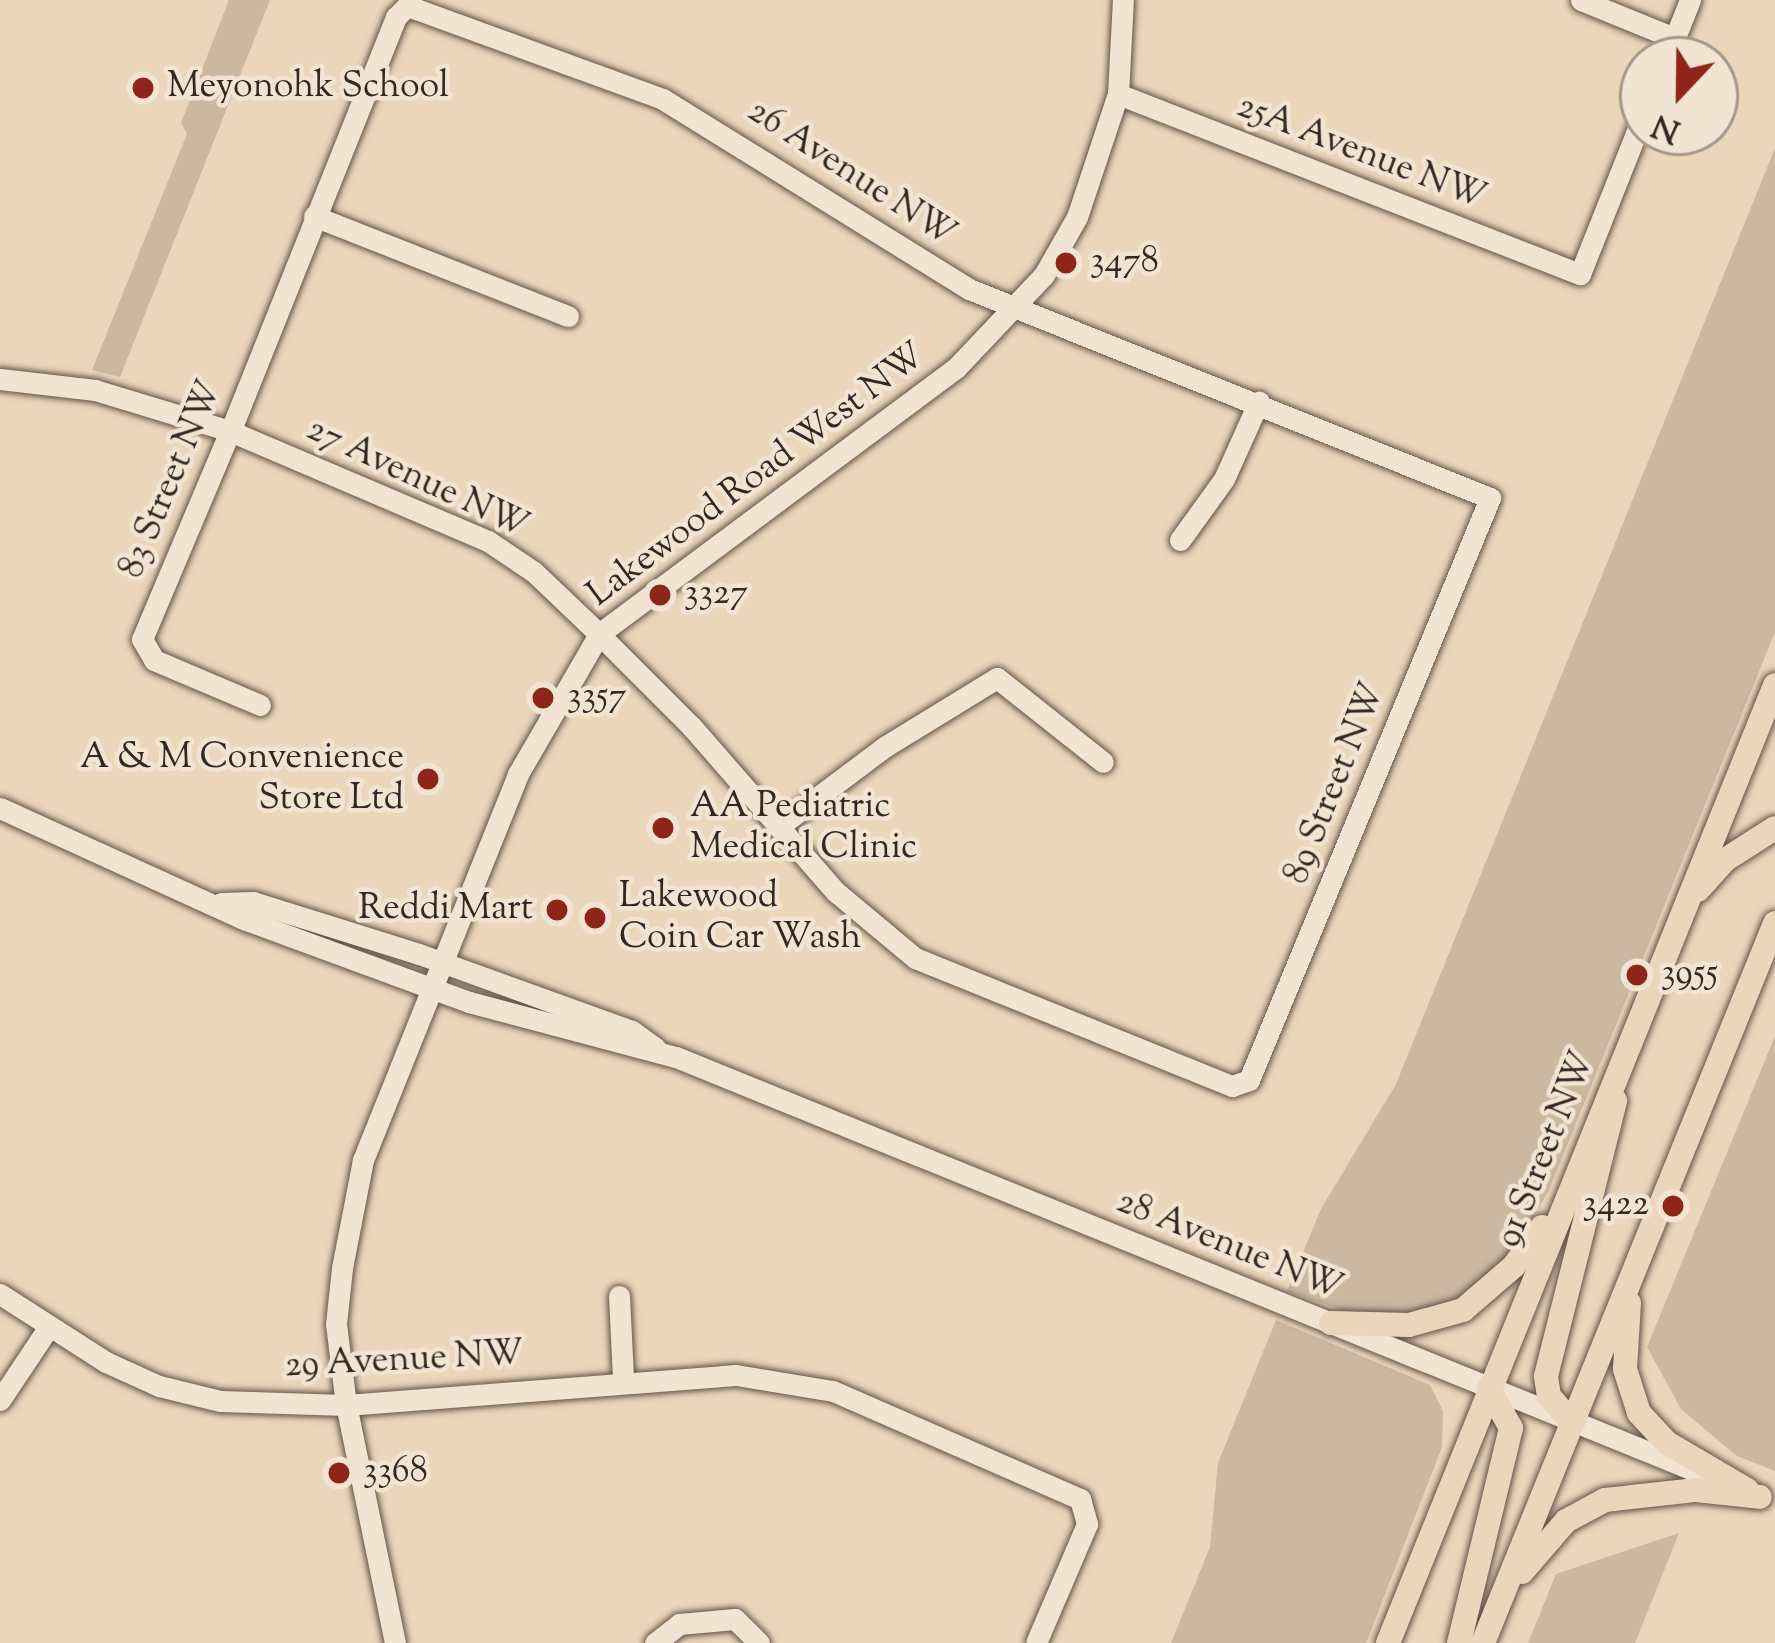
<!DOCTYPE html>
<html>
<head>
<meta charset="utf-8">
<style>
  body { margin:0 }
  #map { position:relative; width:1775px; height:1643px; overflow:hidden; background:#ead6ba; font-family:"Sorts Mill Goudy",serif }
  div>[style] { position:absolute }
  .green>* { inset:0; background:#cbb8a0 }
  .roads { filter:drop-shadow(0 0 3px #625449) drop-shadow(0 0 3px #625449) }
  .minor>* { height:21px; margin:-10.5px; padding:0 10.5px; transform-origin:10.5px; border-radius:10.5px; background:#f1e4d2 }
  .major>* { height:24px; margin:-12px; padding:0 12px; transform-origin:12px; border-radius:12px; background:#ead6ba }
  .dots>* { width:33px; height:33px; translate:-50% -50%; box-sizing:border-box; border:6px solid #f1e4d2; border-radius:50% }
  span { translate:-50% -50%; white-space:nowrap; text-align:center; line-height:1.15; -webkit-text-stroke:9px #f1e4d2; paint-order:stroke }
  .poi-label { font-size:36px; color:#342823 }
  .left { translate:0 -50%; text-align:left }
  .right { translate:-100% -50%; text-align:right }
  .street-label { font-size:36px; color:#342823 }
  .north { position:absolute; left:1619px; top:36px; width:120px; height:120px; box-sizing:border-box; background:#f1e4d2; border:3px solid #a5998c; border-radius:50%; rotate:202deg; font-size:33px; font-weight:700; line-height:48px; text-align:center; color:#342823 }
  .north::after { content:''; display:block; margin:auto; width:42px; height:54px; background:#8f2418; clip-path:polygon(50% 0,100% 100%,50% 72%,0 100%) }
</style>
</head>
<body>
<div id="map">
  <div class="green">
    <div style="clip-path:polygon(229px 0,270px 0,120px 377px,92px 370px,187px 134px,181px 123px)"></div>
    <div style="clip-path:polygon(1775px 148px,1775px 632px,1549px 1190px,1514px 1251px,1454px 1303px,1427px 1313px,1350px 1313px,1287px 1291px,1321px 1209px,1396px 1084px)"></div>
    <div style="clip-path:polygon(1775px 1036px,1775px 1471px,1737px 1456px,1681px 1409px,1647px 1347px)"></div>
    <div style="clip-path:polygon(1276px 1320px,1430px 1385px,1443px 1411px,1442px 1447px,1366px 1643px,1171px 1643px,1210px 1547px,1218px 1463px)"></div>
    <div style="clip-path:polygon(1679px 1533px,1635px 1643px,1528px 1643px,1556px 1574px)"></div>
  </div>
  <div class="roads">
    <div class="minor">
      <div style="left:1581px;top:0;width:100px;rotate:22.2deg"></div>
      <div style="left:1666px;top:60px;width:65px;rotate:-68.2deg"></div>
      <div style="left:1118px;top:94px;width:496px;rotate:21.3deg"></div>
      <div style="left:1580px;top:274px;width:170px;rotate:-68.3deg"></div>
      <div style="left:314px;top:216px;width:273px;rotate:21.5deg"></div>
      <div style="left:0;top:379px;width:96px;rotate:6.6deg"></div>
      <div style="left:95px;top:390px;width:141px;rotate:16.9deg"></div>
      <div style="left:230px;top:431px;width:280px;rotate:23.1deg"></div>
      <div style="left:488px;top:541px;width:55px;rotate:34deg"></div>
      <div style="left:534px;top:572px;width:90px;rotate:43.6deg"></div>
      <div style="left:599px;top:634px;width:130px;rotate:45deg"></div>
      <div style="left:691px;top:726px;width:220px;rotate:48.9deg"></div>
      <div style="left:836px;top:892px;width:103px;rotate:39.9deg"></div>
      <div style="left:915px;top:958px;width:342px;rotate:22deg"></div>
      <div style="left:1232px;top:1086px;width:18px;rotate:-19deg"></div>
      <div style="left:1249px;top:1080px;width:630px;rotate:-67.51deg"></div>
      <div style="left:1490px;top:498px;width:561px;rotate:-158.14deg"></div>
      <div style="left:969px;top:289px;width:360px;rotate:-148.2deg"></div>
      <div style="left:663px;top:99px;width:272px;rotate:-160deg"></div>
      <div style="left:407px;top:6px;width:16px;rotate:135deg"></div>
      <div style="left:396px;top:17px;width:446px;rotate:111.8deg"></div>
      <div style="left:230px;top:431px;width:226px;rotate:112.9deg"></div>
      <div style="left:142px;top:639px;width:24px;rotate:60deg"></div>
      <div style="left:154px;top:660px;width:115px;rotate:23deg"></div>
      <div style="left:1180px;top:540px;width:75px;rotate:-54.2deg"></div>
      <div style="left:1224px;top:479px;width:85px;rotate:-65.8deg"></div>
      <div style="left:0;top:808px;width:270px;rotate:24.5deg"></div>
      <div style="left:246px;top:920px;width:238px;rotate:20.2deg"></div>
      <div style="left:469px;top:1002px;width:214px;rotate:14.9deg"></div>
      <div style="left:676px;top:1057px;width:1114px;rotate:22.1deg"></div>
      <div style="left:778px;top:827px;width:135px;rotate:-36.9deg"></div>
      <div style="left:886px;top:746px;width:130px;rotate:-31.5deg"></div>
      <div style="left:997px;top:678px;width:135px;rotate:38.4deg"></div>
      <div style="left:221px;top:903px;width:32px;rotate:-2deg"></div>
      <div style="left:253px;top:902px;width:174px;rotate:17.4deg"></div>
      <div style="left:419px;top:954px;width:226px;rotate:19.9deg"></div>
      <div style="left:632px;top:1031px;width:29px;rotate:36deg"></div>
      <div style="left:0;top:1294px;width:126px;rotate:32.7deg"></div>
      <div style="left:106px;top:1362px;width:58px;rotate:24.4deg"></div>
      <div style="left:159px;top:1386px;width:63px;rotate:13.8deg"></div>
      <div style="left:220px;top:1401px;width:126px;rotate:1.8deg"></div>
      <div style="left:346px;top:1405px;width:391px;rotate:-4.4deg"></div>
      <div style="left:736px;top:1375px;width:98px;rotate:9.4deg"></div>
      <div style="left:833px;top:1391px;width:270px;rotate:23.6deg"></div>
      <div style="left:1080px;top:1499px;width:26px;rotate:74deg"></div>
      <div style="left:1087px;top:1524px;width:129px;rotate:113.2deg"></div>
      <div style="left:619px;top:1296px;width:83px;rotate:87.2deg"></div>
      <div style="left:0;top:1400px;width:87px;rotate:-56.3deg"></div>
      <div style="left:395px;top:1643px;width:243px;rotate:-101.6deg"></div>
      <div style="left:346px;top:1405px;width:82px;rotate:-97deg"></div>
      <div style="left:336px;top:1324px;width:56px;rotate:-83.9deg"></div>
      <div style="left:342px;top:1268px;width:110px;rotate:-79deg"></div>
      <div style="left:363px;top:1160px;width:416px;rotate:-68.1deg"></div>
      <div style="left:518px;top:774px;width:162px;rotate:-59.9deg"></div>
      <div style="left:599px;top:634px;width:445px;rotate:-36.7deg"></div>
      <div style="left:956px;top:368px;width:128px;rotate:-46.6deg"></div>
      <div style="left:1044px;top:275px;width:67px;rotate:-60.4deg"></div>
      <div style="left:1077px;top:217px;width:130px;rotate:-71.6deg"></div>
      <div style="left:1118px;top:94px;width:94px;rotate:-87deg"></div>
      <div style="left:655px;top:1643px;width:31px;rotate:-38deg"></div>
      <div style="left:679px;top:1624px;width:56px;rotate:-5.1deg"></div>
      <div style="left:735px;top:1619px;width:34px;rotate:45deg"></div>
    </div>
    <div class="major">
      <div style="left:1698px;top:890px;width:40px;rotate:-48deg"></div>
      <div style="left:1725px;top:860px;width:59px;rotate:-32.6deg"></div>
      <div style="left:1629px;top:1303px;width:66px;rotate:93.5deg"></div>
      <div style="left:1625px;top:1369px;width:46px;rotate:72.3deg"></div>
      <div style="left:1639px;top:1413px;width:41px;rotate:47deg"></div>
      <div style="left:1667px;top:1443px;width:93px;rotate:30.4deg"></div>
      <div style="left:1331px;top:1323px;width:78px;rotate:1.5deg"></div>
      <div style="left:1409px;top:1325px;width:56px;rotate:-15.5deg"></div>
      <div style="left:1463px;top:1310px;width:67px;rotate:-40.8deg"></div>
      <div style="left:1514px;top:1266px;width:48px;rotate:-54.3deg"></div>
      <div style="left:1573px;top:1423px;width:36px;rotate:-132deg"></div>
      <div style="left:1549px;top:1396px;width:20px;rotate:-99deg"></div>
      <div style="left:1546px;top:1376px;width:284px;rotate:-75.9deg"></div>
      <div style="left:1522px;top:1572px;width:67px;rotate:-49.2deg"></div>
      <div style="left:1566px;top:1521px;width:44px;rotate:-28.3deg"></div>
      <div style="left:1605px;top:1500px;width:92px;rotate:-6.3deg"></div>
      <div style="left:1696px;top:1490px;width:64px;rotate:6.2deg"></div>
      <div style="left:1388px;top:1643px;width:1033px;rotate:-68deg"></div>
      <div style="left:1459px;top:1643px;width:221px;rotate:-76.4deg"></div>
      <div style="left:1511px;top:1428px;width:45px;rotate:-119.4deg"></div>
      <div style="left:1483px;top:1643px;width:777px;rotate:-67.92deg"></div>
    </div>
  </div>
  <div class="dots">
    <div style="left:143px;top:88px;background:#8f2418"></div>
    <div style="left:1066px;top:263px;background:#8f2418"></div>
    <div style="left:660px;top:595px;background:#8f2418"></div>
    <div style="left:543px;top:698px;background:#8f2418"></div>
    <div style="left:428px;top:779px;background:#8f2418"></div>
    <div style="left:663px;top:828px;background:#8f2418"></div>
    <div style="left:557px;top:910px;background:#8f2418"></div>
    <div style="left:595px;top:918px;background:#8f2418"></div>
    <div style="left:1637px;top:975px;background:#8f2418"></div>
    <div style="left:1673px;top:1206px;background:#8f2418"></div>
    <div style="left:339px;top:1473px;background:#8f2418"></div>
  </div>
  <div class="poi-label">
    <span class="left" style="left:167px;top:88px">Meyonohk School</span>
    <span class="left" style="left:1090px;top:263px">3478</span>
    <span class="left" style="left:684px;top:595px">3327</span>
    <span class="left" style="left:567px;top:698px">3357</span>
    <span class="right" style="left:404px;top:779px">A &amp; M Convenience<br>Store Ltd</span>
    <span class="left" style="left:690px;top:828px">AA Pediatric<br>Medical Clinic</span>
    <span class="left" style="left:619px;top:918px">Lakewood<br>Coin Car Wash</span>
    <span class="right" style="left:533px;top:910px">Reddi Mart</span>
    <span class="left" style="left:1661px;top:975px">3955</span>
    <span class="right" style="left:1649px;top:1206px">3422</span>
    <span class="left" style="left:363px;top:1473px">3368</span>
  </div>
  <div class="street-label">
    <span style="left:1361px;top:153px;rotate:21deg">25A Avenue NW</span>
    <span style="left:851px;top:174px;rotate:33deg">26 Avenue NW</span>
    <span style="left:757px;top:476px;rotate:-37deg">Lakewood Road West NW</span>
    <span style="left:417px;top:479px;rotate:25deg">27 Avenue NW</span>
    <span style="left:172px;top:480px;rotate:-67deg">83 Street NW</span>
    <span style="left:1336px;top:784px;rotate:-68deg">89 Street NW</span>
    <span style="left:1547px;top:1150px;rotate:-68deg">91 Street NW</span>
    <span style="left:1229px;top:1246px;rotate:22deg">28 Avenue NW</span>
    <span style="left:404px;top:1361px;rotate:-3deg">29 Avenue NW</span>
  </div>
  <div class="north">N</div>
</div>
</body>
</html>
